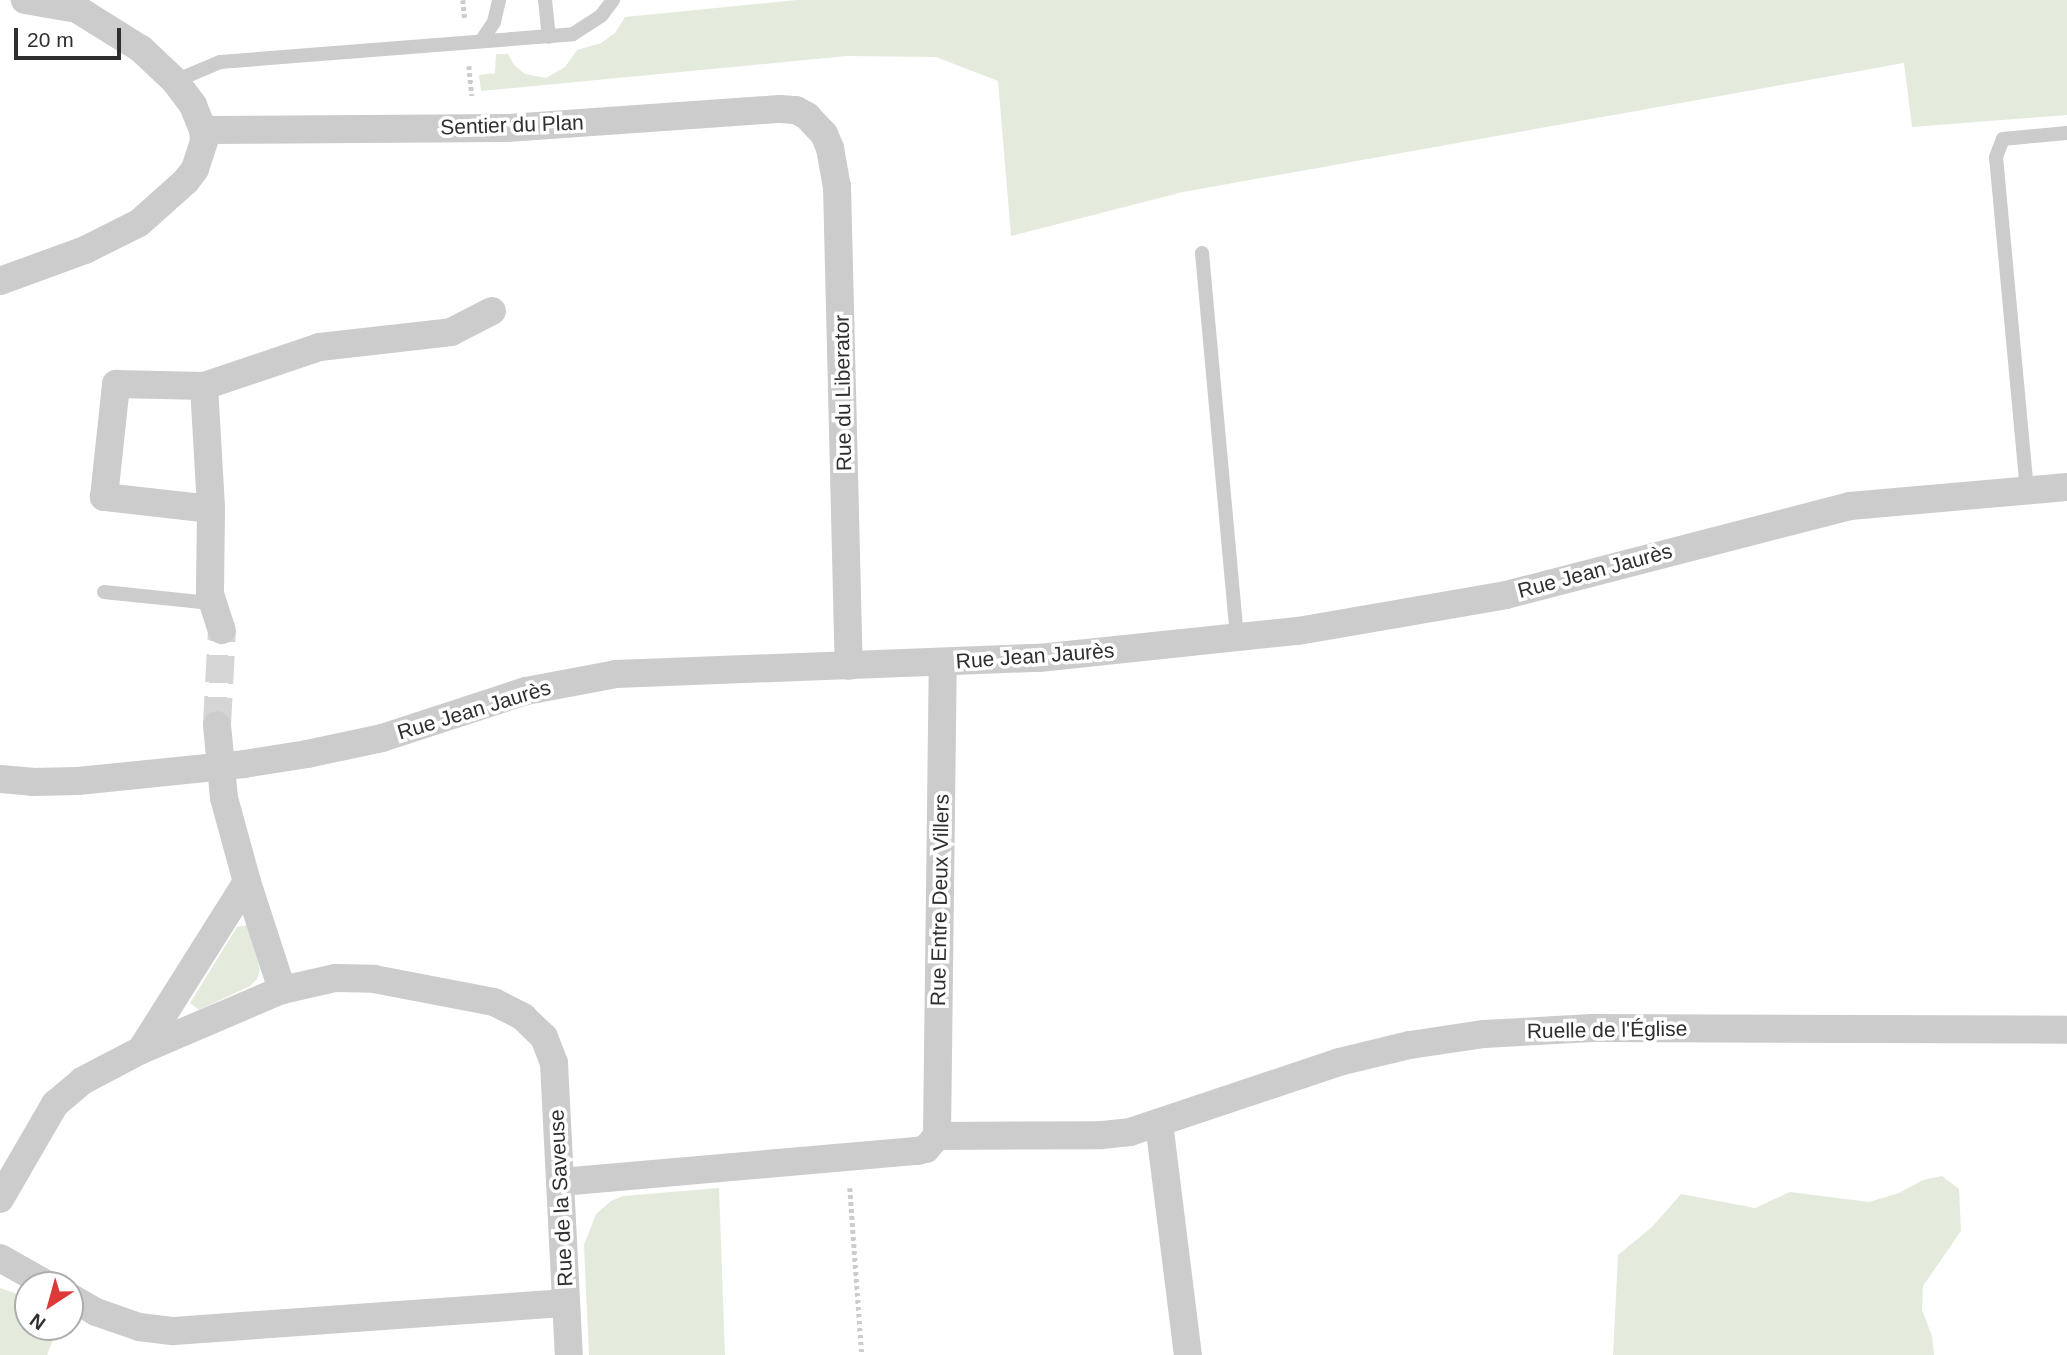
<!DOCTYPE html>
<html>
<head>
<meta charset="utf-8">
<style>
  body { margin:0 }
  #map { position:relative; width:2067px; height:1355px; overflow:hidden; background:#fff; font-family:Arial,sans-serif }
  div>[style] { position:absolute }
  .green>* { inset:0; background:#e4ebdd }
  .minor-tunnel>* { height:28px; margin-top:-14px; transform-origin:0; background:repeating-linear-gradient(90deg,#d5d5d5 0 28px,transparent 0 42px) }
  .path>* { height:4.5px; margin-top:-2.25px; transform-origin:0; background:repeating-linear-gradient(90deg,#ccc 0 3.5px,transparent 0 7px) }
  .service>* { height:14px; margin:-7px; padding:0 7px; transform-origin:7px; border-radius:7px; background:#ccc }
  .minor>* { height:28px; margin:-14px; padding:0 14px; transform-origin:14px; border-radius:14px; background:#ccc }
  span { translate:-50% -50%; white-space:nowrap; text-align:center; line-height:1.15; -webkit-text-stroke:7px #fff; paint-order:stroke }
  .street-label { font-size:21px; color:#2f2f2f }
  .north { position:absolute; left:14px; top:1271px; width:70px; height:70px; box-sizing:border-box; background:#fff; border:2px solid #acacac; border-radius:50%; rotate:216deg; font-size:19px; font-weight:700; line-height:28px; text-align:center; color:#2f2f2f }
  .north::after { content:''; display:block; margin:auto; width:24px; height:32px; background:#de3939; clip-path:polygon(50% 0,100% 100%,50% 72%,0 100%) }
  .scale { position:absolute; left:14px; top:28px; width:107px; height:32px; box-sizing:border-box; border:4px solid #2f2f2f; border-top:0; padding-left:9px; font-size:21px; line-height:24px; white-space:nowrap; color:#2f2f2f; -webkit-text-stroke:5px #fff; paint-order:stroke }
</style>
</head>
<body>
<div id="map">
  <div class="green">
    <div style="clip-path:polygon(797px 0,2067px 0,2067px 115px,1912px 127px,1904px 63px,1183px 192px,1011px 236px,998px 81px,936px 57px,847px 56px,481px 91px,479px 75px,495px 73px,496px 54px,508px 54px,514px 65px,525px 74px,546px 78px,565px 67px,577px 50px,601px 43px,615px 33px,625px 17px)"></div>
    <div style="clip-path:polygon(248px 925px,260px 969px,257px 979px,250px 986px,199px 1010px,190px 1003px,237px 927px)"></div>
    <div style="clip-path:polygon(1942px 1176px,1959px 1189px,1961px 1231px,1923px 1286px,1922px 1310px,1932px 1336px,1934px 1355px,1613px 1355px,1618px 1255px,1652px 1227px,1681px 1194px,1755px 1208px,1790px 1192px,1869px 1202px,1899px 1193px,1923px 1180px)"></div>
    <div style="clip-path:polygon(719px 1188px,725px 1355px,589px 1355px,584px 1245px,596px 1214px,611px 1201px,623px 1196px)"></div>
    <div style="clip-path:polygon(0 1288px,28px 1298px,28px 1327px,58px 1327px,47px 1355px,0 1355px)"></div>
  </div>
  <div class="minor-tunnel">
    <div style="left:217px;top:725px;width:95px;rotate:-87deg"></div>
  </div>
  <div class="path">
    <div style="left:463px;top:0;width:19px;rotate:84deg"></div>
    <div style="left:469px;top:66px;width:30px;rotate:84deg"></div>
    <div style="left:850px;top:1188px;width:167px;rotate:85.9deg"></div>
  </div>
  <div class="service">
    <div style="left:545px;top:0;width:37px;rotate:84deg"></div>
    <div style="left:482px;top:40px;width:22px;rotate:-56deg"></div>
    <div style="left:494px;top:22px;width:23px;rotate:-77deg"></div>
    <div style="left:175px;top:81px;width:49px;rotate:-22.9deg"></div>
    <div style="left:220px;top:62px;width:354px;rotate:-4.5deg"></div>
    <div style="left:573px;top:34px;width:33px;rotate:-33deg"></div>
    <div style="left:601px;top:16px;width:20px;rotate:-53deg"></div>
    <div style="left:1202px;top:253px;width:387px;rotate:84.8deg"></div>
    <div style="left:2027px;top:491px;width:335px;rotate:-95.3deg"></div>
    <div style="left:1996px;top:157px;width:19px;rotate:-69deg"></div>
    <div style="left:2003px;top:139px;width:64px;rotate:-5.4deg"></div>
    <div style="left:104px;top:592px;width:108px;rotate:5.9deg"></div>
  </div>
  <div class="minor">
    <div style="left:203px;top:130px;width:304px;rotate:-0.4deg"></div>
    <div style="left:507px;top:128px;width:274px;rotate:-4deg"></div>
    <div style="left:780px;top:109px;width:16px;rotate:4deg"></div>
    <div style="left:796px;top:110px;width:13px;rotate:29deg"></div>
    <div style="left:807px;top:116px;width:25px;rotate:47deg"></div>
    <div style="left:824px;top:134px;width:15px;rotate:67deg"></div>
    <div style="left:830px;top:148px;width:39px;rotate:80deg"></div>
    <div style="left:837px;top:186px;width:480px;rotate:88.6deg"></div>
    <div style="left:0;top:281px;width:90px;rotate:-20deg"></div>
    <div style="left:85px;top:250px;width:60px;rotate:-26.6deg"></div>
    <div style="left:139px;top:223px;width:63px;rotate:-41.8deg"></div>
    <div style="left:186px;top:181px;width:15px;rotate:-53deg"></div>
    <div style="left:195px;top:169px;width:29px;rotate:-72deg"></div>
    <div style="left:204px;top:141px;width:11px;rotate:-95deg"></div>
    <div style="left:203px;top:130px;width:27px;rotate:-112deg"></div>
    <div style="left:193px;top:105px;width:30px;rotate:-127deg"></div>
    <div style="left:175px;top:81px;width:47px;rotate:-136.7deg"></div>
    <div style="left:141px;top:49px;width:75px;rotate:-148deg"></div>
    <div style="left:77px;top:9px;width:53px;rotate:-170.2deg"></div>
    <div style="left:204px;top:386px;width:123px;rotate:86.7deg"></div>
    <div style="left:211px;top:509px;width:108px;rotate:-173.6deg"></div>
    <div style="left:104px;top:497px;width:114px;rotate:-83.9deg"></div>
    <div style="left:116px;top:384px;width:88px;rotate:1.3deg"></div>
    <div style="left:204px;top:386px;width:122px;rotate:-18.6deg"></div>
    <div style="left:320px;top:347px;width:132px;rotate:-6.5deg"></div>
    <div style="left:451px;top:332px;width:46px;rotate:-27.1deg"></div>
    <div style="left:211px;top:509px;width:85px;rotate:90.7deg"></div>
    <div style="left:210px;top:594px;width:38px;rotate:72deg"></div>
    <div style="left:0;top:779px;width:32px;rotate:5deg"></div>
    <div style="left:32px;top:782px;width:46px;rotate:-1.2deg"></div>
    <div style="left:78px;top:781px;width:167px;rotate:-5.8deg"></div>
    <div style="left:244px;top:764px;width:64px;rotate:-9deg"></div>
    <div style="left:307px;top:754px;width:77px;rotate:-12deg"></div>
    <div style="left:382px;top:738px;width:151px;rotate:-18.1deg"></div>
    <div style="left:526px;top:691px;width:92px;rotate:-10.7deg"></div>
    <div style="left:616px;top:674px;width:423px;rotate:-2.2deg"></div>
    <div style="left:1039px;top:658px;width:260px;rotate:-6deg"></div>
    <div style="left:1298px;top:631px;width:211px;rotate:-9.8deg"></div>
    <div style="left:1506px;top:595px;width:355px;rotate:-14.5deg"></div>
    <div style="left:1850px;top:506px;width:218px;rotate:-5deg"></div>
    <div style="left:247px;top:882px;width:114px;rotate:72deg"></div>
    <div style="left:141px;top:1050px;width:153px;rotate:-23.1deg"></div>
    <div style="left:282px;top:990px;width:54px;rotate:-12.8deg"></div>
    <div style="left:335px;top:978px;width:39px;rotate:1deg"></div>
    <div style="left:374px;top:979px;width:122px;rotate:10.9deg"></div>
    <div style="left:494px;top:1002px;width:33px;rotate:27deg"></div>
    <div style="left:523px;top:1017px;width:29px;rotate:44deg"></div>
    <div style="left:544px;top:1037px;width:28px;rotate:69deg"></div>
    <div style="left:554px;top:1063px;width:292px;rotate:87.1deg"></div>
    <div style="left:1159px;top:1123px;width:234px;rotate:82.9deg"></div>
    <div style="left:937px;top:1136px;width:473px;rotate:-89.3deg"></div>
    <div style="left:561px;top:1182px;width:357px;rotate:-5deg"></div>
    <div style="left:917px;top:1151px;width:9px;rotate:-13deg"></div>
    <div style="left:926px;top:1149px;width:17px;rotate:-50deg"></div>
    <div style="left:937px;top:1136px;width:165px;rotate:-0.3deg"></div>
    <div style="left:1102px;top:1135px;width:28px;rotate:-6deg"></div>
    <div style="left:1130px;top:1132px;width:220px;rotate:-18.5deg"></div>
    <div style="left:1339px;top:1062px;width:73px;rotate:-13.5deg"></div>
    <div style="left:1410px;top:1045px;width:75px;rotate:-8.5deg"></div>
    <div style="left:1484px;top:1034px;width:108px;rotate:-3.2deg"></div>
    <div style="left:1592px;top:1028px;width:475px;rotate:0.2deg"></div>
    <div style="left:0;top:1199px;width:110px;rotate:-59.9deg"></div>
    <div style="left:55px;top:1104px;width:35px;rotate:-40deg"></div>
    <div style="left:82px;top:1081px;width:67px;rotate:-27.7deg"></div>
    <div style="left:141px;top:1050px;width:199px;rotate:-57.8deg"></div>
    <div style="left:247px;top:882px;width:87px;rotate:-105.3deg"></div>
    <div style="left:224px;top:798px;width:73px;rotate:-95.5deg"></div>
    <div style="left:0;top:1258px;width:55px;rotate:29.4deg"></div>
    <div style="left:70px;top:1297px;width:30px;rotate:30deg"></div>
    <div style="left:96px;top:1312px;width:46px;rotate:19.2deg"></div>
    <div style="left:139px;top:1327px;width:35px;rotate:7deg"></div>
    <div style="left:174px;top:1331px;width:393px;rotate:-4.1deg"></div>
  </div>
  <div class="street-label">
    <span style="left:512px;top:125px;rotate:-2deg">Sentier du Plan</span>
    <span style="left:843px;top:393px;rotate:-91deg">Rue du Liberator</span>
    <span style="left:1595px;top:571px;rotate:-15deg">Rue Jean Jaurès</span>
    <span style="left:1035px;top:656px;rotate:-4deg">Rue Jean Jaurès</span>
    <span style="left:474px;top:710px;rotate:-17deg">Rue Jean Jaurès</span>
    <span style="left:940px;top:900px;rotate:-89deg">Rue Entre Deux Villers</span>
    <span style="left:1607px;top:1030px;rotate:-1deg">Ruelle de l'Église</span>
    <span style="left:561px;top:1198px;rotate:-93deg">Rue de la Saveuse</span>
  </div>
  <div class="north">N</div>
  <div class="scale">20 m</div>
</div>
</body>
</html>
